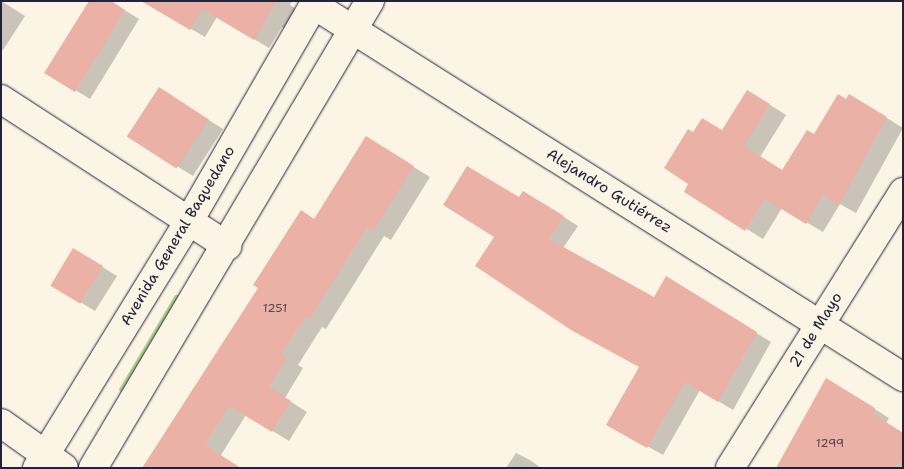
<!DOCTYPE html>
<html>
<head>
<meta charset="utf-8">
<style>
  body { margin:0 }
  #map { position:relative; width:904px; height:469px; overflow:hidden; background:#fcf5e5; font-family:"Shantell Sans",sans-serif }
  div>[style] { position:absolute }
  .green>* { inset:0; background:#b6d994 }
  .shadow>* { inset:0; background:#0003 }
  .building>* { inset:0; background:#ebb1a7; transform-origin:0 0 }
  .roads { filter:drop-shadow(0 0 1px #22223b) drop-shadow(0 0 1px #22223b) }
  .minor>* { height:28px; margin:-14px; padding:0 14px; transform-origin:14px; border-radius:14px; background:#fcf5e5 }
  .major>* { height:28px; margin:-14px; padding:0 14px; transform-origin:14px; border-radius:14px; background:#fcf5e5 }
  span { translate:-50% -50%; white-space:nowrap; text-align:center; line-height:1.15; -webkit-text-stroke:4px #fcf5e5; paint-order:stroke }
  .number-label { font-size:12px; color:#544656 }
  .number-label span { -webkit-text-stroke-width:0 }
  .street-label { font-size:15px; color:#22223b }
  .frame { position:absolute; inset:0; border:2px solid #22223b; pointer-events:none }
</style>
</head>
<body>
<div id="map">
  <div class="green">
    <div style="clip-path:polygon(175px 295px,180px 295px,121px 393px,119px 389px)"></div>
  </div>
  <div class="shadow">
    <div style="clip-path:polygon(1px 1px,25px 16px,3px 50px,1px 49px)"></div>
    <div style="clip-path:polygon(110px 1px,139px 19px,90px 99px,46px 72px)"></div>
    <div style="clip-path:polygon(224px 1px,292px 1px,290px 5px,301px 12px,290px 31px,282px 27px,269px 48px,217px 17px,205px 37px,162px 12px)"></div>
    <div style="clip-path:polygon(174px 98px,223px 129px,193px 176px,129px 137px)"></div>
    <div style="clip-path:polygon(764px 101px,786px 115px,760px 157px,783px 171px,847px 101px,866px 105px,903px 128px,856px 213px,840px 204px,823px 232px,782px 208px,763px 239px,685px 191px,690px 183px,693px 134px,723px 131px)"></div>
    <div style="clip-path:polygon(383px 148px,430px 177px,391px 240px,384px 236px,326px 329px,322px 327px,298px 365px,303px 368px,285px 398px,307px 412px,289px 441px,246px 415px,221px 455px,143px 468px,315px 220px)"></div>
    <div style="clip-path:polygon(520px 199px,539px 201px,578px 226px,563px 248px,654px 298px,681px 287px,771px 342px,733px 410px,700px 390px,663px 455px,608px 424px,641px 366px)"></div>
    <div style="clip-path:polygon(88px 258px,117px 276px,95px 311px,80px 302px)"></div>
    <div style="clip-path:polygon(841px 388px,889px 418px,886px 423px,903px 433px,903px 468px,779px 468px)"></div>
    <div style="clip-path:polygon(516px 453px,530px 460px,541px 468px,506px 468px)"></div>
  </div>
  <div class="building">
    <div style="clip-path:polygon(89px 1px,111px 1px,125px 10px,75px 92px,44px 73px)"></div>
    <div style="clip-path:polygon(141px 1px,277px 1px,254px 40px,202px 9px,190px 30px)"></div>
    <div style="left:159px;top:87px;width:59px;height:59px;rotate:33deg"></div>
    <div style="clip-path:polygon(747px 90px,770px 104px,744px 146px,782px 170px,807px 130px,814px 134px,838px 94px,846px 99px,849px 94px,887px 117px,839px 205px,823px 195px,806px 224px,765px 199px,745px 231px,684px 192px,688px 184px,664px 168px,688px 129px,693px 132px,702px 118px,722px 130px)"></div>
    <div style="clip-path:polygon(366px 136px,414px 166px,373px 231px,367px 227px,309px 320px,305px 318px,281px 354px,287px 357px,269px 387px,291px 401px,272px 432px,229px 406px,205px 445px,241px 468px,142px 468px,258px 288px,253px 285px,301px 210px,314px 219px)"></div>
    <div style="clip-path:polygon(467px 166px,519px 197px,523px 191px,564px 216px,549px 239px,654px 297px,666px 276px,757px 332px,718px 402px,685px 382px,647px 448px,606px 425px,639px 367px,571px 330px,475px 266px,494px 237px,443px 205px)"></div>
    <div style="left:73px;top:248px;width:35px;height:44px;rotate:31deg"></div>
    <div style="clip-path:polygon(826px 378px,875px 408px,872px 413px,903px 433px,903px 457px,896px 468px,776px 468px)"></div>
  </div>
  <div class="roads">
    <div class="minor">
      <div style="left:314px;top:5px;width:697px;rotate:32.28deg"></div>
      <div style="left:1px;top:99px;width:270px;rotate:33deg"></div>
      <div style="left:1px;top:423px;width:77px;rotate:35.5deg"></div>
      <div style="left:730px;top:468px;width:326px;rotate:-57.9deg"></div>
    </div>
    <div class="major">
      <div style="left:37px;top:468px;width:290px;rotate:-58.4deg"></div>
      <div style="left:189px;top:221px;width:254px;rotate:-60deg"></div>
      <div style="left:93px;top:468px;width:543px;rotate:-59.33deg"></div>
    </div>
  </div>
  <div class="number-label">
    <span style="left:275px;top:309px">1251</span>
    <span style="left:830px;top:444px">1299</span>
  </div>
  <div class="street-label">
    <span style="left:609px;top:191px;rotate:32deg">Alejandro Gutiérrez</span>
    <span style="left:178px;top:236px;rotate:-59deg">Avenida General Baquedano</span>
    <span style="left:816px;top:330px;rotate:-58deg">21 de Mayo</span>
  </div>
  <div class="frame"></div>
</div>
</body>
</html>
